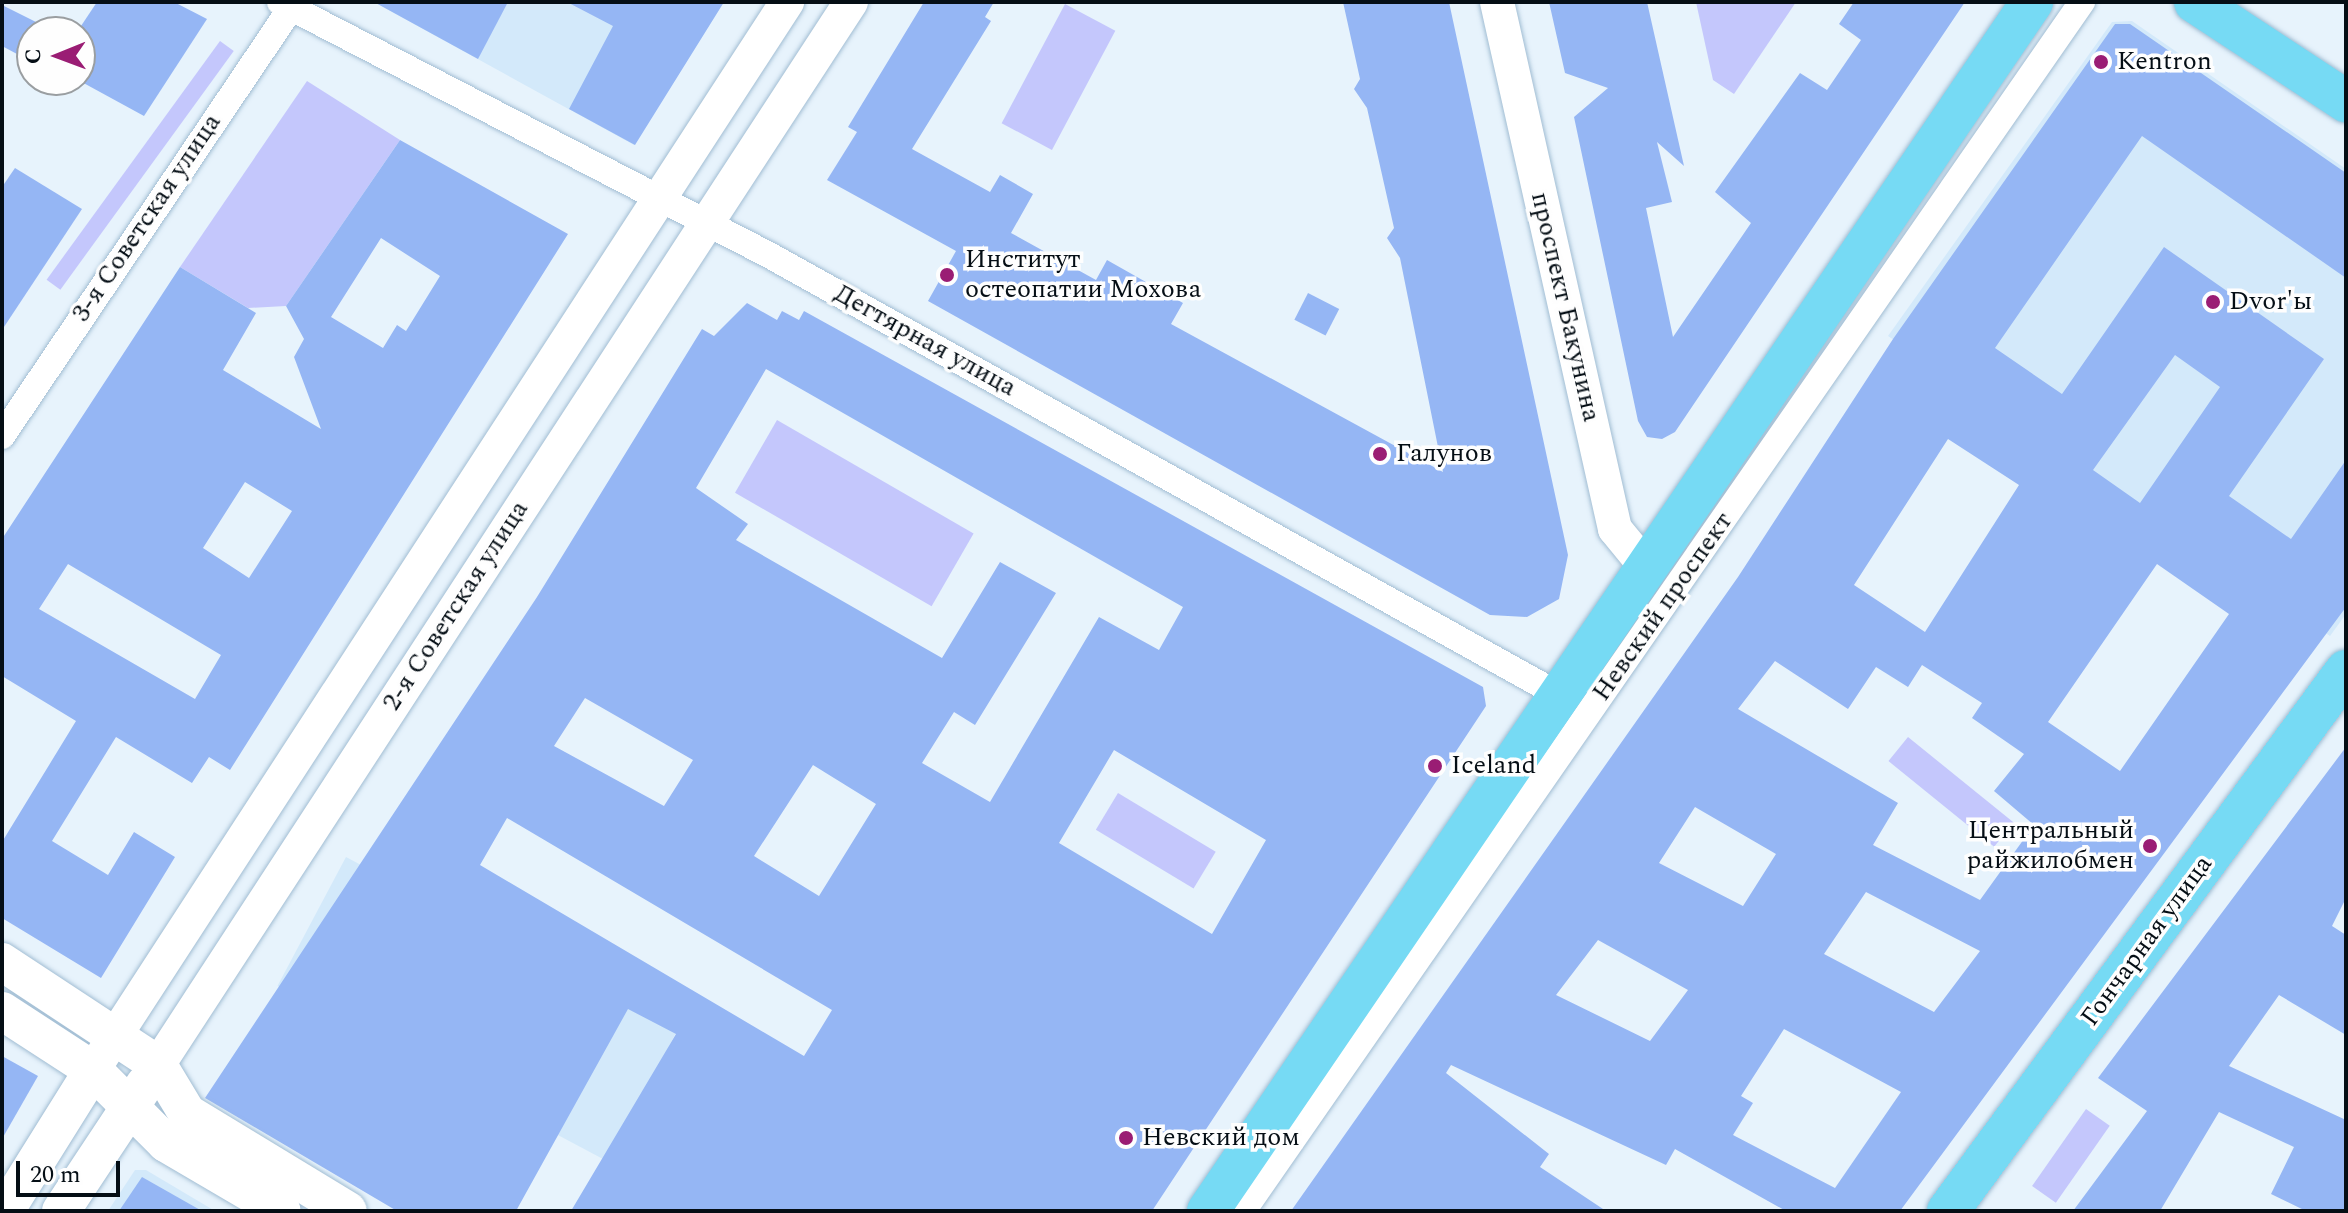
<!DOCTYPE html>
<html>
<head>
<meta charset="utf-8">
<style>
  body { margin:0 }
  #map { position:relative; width:2348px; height:1213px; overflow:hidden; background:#e7f3fc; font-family:Spectral,serif }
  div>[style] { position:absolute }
  .built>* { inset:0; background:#d3e9fa; transform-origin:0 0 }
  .green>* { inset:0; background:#c4c7fc; transform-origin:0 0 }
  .building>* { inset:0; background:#95b6f4; transform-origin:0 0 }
  .roads { filter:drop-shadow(0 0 2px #a1bdd3) drop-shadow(0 0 2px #a1bdd3) }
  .minor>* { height:26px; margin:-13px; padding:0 13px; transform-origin:13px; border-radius:13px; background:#fff }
  .tertiary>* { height:34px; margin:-17px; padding:0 17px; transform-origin:17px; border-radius:17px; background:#fff }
  .secondary>* { height:38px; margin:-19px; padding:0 19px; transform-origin:19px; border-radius:19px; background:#fff }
  .primary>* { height:42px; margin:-21px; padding:0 21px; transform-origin:21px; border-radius:21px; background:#76daf4 }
  .dots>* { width:22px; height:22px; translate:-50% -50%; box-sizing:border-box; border:4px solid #fefefe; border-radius:50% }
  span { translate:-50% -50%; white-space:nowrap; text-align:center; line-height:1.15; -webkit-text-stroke:7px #fefefe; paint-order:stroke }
  .poi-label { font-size:26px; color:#050e15 }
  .left { translate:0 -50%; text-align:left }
  .right { translate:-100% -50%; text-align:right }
  .street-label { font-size:26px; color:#050e15 }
  .frame { position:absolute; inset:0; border:4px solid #050e15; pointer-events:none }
  .north { position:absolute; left:16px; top:16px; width:80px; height:80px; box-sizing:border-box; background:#fefefe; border:2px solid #9a9ea1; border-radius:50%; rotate:269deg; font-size:22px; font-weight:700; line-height:32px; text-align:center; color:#050e15 }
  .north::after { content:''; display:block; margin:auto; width:28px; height:36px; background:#9a1d74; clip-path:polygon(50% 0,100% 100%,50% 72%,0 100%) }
  .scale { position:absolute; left:16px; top:1161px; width:104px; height:36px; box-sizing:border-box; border:4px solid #050e15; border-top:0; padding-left:10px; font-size:24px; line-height:28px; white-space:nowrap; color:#050e15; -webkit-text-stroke:6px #fefefe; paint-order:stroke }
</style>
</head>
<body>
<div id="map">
  <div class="built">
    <div style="clip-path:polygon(374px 2px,724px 2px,634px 145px)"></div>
    <div style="clip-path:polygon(2132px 21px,2346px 169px,2346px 614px,2330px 636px,1888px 336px,2112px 22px)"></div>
    <div style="left:346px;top:857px;width:374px;height:146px;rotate:28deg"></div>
    <div style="clip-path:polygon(135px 1170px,146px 1170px,215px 1211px,108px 1211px)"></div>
  </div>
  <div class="green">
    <div style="clip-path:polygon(1696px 2px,1796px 2px,1734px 94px,1713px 80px)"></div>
    <div style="left:1065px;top:4px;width:57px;height:135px;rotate:28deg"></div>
    <div style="left:220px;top:41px;width:17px;height:295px;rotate:36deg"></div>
    <div style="clip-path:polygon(307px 81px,400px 140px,286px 306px,248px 308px,180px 267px)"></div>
    <div style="left:777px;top:420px;width:227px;height:84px;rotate:30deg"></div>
    <div style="left:1908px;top:737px;width:136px;height:31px;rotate:39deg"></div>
    <div style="left:1118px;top:793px;width:114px;height:43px;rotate:31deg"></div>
    <div style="left:2086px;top:1109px;width:29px;height:94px;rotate:35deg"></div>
  </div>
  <div class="building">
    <div style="clip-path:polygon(97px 2px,174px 2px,207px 19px,144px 116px,78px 80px,77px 32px)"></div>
    <div style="clip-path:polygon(374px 2px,508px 2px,478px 59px)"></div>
    <div style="clip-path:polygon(567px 2px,724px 2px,635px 145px,569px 109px,613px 26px)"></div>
    <div style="clip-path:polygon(924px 2px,994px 2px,985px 17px,991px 21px,912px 149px,990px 192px,1000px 175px,1033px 194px,1011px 233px,1096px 280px,1107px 260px,1183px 303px,1171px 324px,1443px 472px,1400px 258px,1387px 238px,1394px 228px,1367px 108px,1354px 89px,1360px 79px,1343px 2px,1449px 2px,1568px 555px,1559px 599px,1527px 617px,1490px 615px,928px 301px,956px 251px,827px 180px,857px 132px,848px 127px)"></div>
    <div style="clip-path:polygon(1549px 2px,1647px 2px,1684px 166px,1657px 142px,1672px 202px,1646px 208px,1673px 337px,1751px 223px,1715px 192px,1800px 73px,1827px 90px,1861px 40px,1839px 24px,1854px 2px,1965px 2px,1675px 432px,1662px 439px,1647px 437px,1638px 421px,1574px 117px,1608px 88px,1565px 73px)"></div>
    <div style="clip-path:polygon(2px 5px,56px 32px,32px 32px,32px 62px,2px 46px)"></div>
    <div style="clip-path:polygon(evenodd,2115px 24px,2130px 24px,2346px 173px,2346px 278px,2142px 136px,1995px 348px,2062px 394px,2164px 247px,2324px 359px,2229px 496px,2291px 539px,2346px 460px,2346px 607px,1900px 1211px,1786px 1211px,1675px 1149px,1666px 1165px,1451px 1065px,1446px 1073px,1549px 1154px,1540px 1167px,1606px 1211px,1291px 1211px,1738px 577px,1893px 339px,2115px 24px,2175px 355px,2220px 387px,2140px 503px,2093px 470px,2175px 355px,2115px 24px,1948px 439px,2019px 485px,1925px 632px,1854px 585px,1948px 439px,2115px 24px,2157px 564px,2229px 614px,2120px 771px,2048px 722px,2157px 564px,2115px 24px,1775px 661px,1848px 709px,1876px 667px,1908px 687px,1922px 665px,1982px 703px,1972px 718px,2024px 754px,1994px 791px,2034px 825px,1980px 900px,1873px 845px,1898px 803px,1738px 709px,1775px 661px,2115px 24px,1695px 807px,1776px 854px,1743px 906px,1659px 863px,1695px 807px,2115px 24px,1866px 892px,1980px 951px,1934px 1012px,1824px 954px,1866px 892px,2115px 24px,1598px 940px,1688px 990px,1650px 1041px,1556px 995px,1598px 940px,2115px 24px,1784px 1029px,1901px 1092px,1835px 1188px,1733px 1135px,1753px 1103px,1741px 1096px,1784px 1029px)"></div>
    <div style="clip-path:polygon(evenodd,400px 140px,568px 234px,230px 770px,209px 757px,192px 783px,116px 737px,52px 841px,108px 875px,134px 832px,175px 857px,101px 978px,2px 918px,2px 842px,76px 721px,2px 676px,2px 539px,180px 267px,256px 313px,223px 370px,321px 429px,294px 357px,304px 339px,286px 306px,400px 140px,381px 238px,440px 276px,406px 331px,397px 325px,383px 348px,331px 317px,381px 238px,400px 140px,245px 482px,292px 511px,249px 578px,203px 548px,245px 482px,400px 140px,68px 564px,221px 655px,195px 699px,39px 609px,68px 564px)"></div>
    <div style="clip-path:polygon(15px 168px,82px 209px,2px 330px,2px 187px)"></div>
    <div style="left:1308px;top:293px;width:35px;height:30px;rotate:27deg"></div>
    <div style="clip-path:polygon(evenodd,747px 303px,777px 320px,782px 311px,799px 320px,804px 311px,1483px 687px,1486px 706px,1152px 1211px,571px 1211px,676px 1034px,628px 1009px,516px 1211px,397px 1211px,205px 1098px,537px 597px,702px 329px,714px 336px,747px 303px,766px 369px,1183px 607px,1159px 650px,1099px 617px,990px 802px,922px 763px,954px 712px,975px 725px,1056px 593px,1000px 562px,942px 658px,736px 540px,748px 524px,696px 488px,766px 369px,747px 303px,585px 698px,693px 760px,664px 806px,554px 746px,585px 698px,747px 303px,1114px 750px,1266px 840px,1212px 934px,1059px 843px,1114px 750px,747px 303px,813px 765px,876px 804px,819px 896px,754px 856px,813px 765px,747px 303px,507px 818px,832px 1010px,804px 1056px,480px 865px,507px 818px)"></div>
    <div style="clip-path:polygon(2346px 747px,2346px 898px,2332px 926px,2346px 935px,2346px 1035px,2279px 995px,2229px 1066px,2346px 1120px,2346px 1211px,2306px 1211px,2271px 1194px,2294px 1147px,2219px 1112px,2160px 1211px,2073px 1211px,2147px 1111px,2098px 1078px)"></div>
    <div style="clip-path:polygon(2px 1056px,38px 1076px,2px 1139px)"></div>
    <div style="clip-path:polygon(142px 1177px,202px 1211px,119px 1211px)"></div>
  </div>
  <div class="roads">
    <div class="minor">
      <div style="left:280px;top:2px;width:551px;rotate:27.36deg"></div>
      <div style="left:769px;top:255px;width:907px;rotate:29.11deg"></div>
      <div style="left:2px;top:436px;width:524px;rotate:-55.98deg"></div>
      <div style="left:1243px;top:1211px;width:1472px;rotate:-55.24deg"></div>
    </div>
    <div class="tertiary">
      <div style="left:1497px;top:2px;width:540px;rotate:77.38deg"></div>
      <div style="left:1615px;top:529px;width:50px;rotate:50.6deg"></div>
      <div style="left:158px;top:1065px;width:1269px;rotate:-56.9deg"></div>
      <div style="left:93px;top:1070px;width:1274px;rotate:-56.98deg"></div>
    </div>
    <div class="secondary">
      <div style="left:2px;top:962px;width:187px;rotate:33.4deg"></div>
      <div style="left:158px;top:1065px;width:56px;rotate:58.9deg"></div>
      <div style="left:187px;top:1113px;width:188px;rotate:31.3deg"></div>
      <div style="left:2px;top:1011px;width:108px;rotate:33deg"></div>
      <div style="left:93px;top:1070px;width:103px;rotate:45deg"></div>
      <div style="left:166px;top:1143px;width:134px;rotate:30.4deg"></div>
      <div style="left:5px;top:1211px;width:166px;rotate:-58deg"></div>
      <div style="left:61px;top:1211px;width:152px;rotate:-56.5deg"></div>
    </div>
    <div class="primary">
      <div style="left:2195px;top:2px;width:181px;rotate:33.3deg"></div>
      <div style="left:1208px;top:1211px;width:1463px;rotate:-55.72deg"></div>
      <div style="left:1948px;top:1211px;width:671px;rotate:-53.61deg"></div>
    </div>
  </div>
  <div class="dots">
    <div style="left:2101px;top:62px;background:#9a1d74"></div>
    <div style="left:947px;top:275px;background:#9a1d74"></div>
    <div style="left:2213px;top:302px;background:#9a1d74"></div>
    <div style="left:1380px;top:454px;background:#9a1d74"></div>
    <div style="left:1435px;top:766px;background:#9a1d74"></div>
    <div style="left:2150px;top:846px;background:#9a1d74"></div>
    <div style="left:1126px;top:1138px;background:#9a1d74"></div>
  </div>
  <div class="poi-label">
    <span class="left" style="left:2117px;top:62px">Kentron</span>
    <span class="left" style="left:965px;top:275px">Институт<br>остеопатии Мохова</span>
    <span class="left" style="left:2229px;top:302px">Dvor'ы</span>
    <span class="left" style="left:1396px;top:454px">Галунов</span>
    <span class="left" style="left:1451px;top:766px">Iceland</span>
    <span class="right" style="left:2134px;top:846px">Центральный<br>райжилобмен</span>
    <span class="left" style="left:1142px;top:1138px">Невский дом</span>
  </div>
  <div class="street-label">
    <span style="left:147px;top:218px;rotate:-56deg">3-я Советская улица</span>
    <span style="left:1565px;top:307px;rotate:77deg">проспект Бакунина</span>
    <span style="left:925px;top:341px;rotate:29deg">Дегтярная улица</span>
    <span style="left:456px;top:606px;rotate:-57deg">2-я Советская улица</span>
    <span style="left:1663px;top:607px;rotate:-55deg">Невский проспект</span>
    <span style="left:2147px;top:941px;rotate:-54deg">Гончарная улица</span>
  </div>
  <div class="frame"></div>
  <div class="north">С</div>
  <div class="scale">20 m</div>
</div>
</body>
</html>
